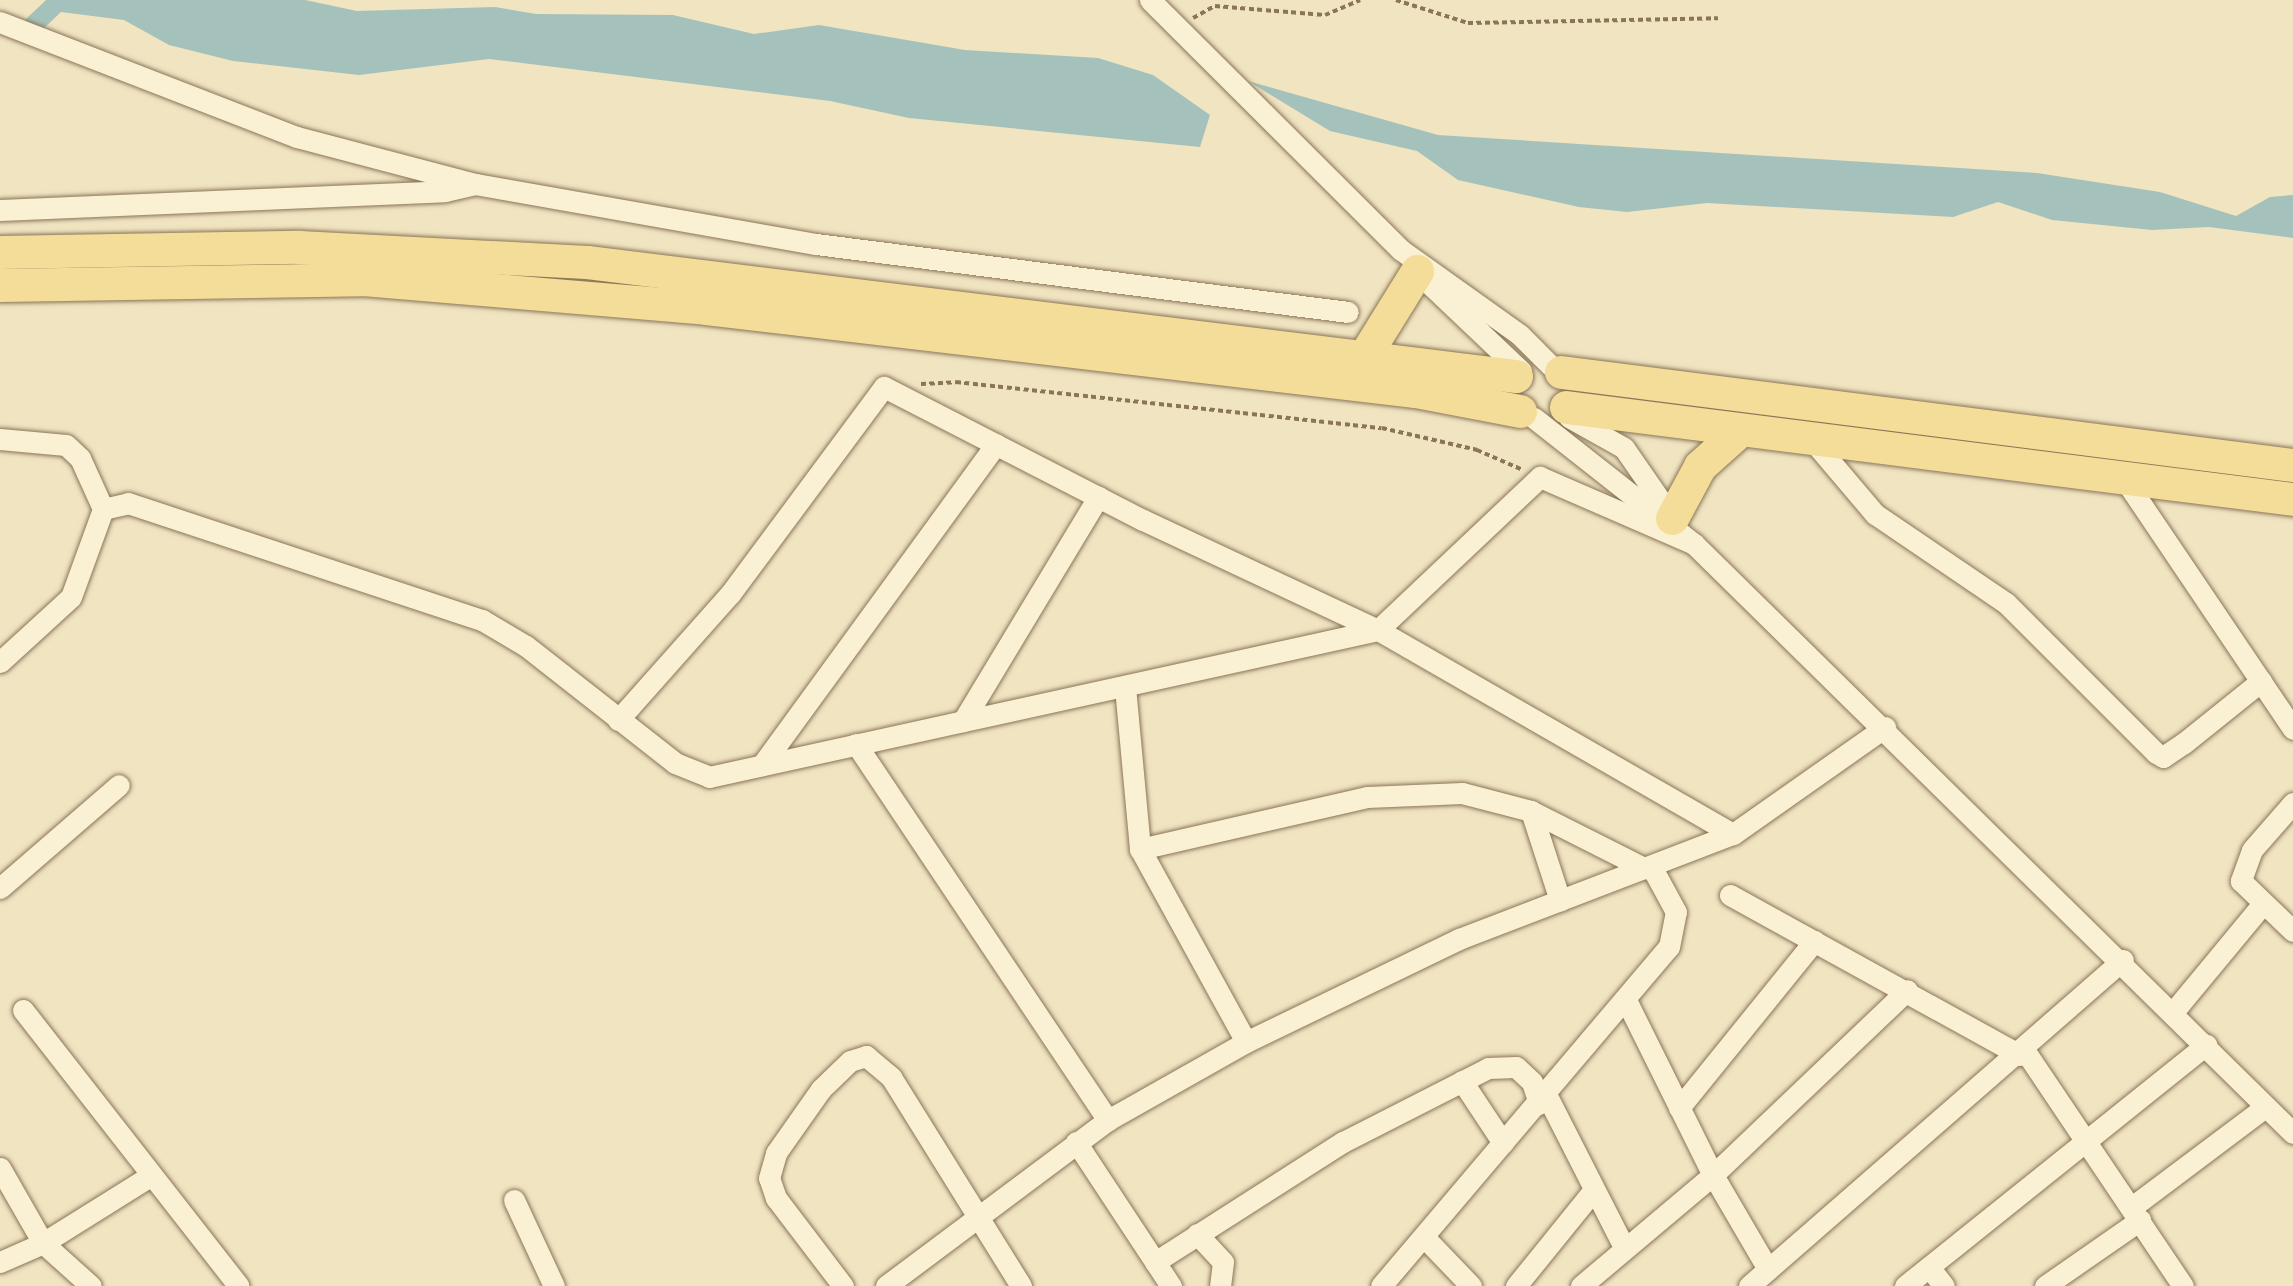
<!DOCTYPE html>
<html>
<head>
<meta charset="utf-8">
<style>
  body { margin:0 }
  #map { position:relative; width:2293px; height:1286px; overflow:hidden; background:#f0e4c1; font-family:Merriweather,serif }
  div>[style] { position:absolute }
  .water>* { inset:0; background:#a4c2bb }
  .path>* { height:3.5px; margin-top:-1.75px; transform-origin:0; background:repeating-linear-gradient(90deg,#8a7558 0 5px,transparent 0 8.5px) }
  .roads { filter:drop-shadow(0 0 2px #8a7558) drop-shadow(0 0 2px #8a7558) }
  .street>* { height:21px; margin:-10.5px; padding:0 10.5px; transform-origin:10.5px; border-radius:10.5px; background:#faf1d5 }
  .primary>* { height:33px; margin:-16.5px; padding:0 16.5px; transform-origin:16.5px; border-radius:16.5px; background:#f4dd98 }
  span { translate:-50% -50%; white-space:nowrap; text-align:center; line-height:1.15; -webkit-text-stroke:7px #f7eed1; paint-order:stroke }
</style>
</head>
<body>
<div id="map">
  <div class="water">
    <div style="clip-path:polygon(46px 0,305px 0,357px 11px,495px 7px,536px 14px,673px 15px,754px 34px,819px 25px,965px 50px,1098px 58px,1153px 75px,1210px 115px,1200px 147px,909px 118px,830px 101px,489px 59px,359px 75px,233px 61px,169px 45px,124px 20px,61px 12px,39px 33px,25px 20px)"></div>
    <div style="clip-path:polygon(1248px 81px,1438px 135px,2037px 173px,2160px 192px,2236px 216px,2270px 197px,2293px 195px,2293px 238px,2209px 227px,2152px 230px,2052px 220px,1998px 202px,1953px 217px,1707px 203px,1627px 212px,1579px 207px,1458px 180px,1417px 151px,1330px 131px)"></div>
  </div>
  <div class="path">
    <div style="left:1396px;top:0;width:76px;rotate:17.7deg"></div>
    <div style="left:1468px;top:23px;width:250px;rotate:-1.1deg"></div>
    <div style="left:1193px;top:18px;width:25px;rotate:-29deg"></div>
    <div style="left:1215px;top:6px;width:110px;rotate:4.7deg"></div>
    <div style="left:1325px;top:15px;width:38px;rotate:-23deg"></div>
    <div style="left:921px;top:384px;width:35px;rotate:-3deg"></div>
    <div style="left:956px;top:382px;width:428px;rotate:6.2deg"></div>
    <div style="left:1382px;top:428px;width:98px;rotate:13deg"></div>
    <div style="left:1477px;top:450px;width:48px;rotate:23.4deg"></div>
  </div>
  <div class="roads">
    <div class="street">
      <div style="left:1150px;top:0;width:354px;rotate:44.9deg"></div>
      <div style="left:1401px;top:250px;width:146px;rotate:35.5deg"></div>
      <div style="left:1520px;top:335px;width:44px;rotate:45deg"></div>
      <div style="left:0;top:22px;width:318px;rotate:21.2deg"></div>
      <div style="left:297px;top:137px;width:184px;rotate:14.8deg"></div>
      <div style="left:0;top:210px;width:445px;rotate:-2.4deg"></div>
      <div style="left:445px;top:191px;width:31px;rotate:-13deg"></div>
      <div style="left:475px;top:184px;width:346px;rotate:10deg"></div>
      <div style="left:816px;top:244px;width:536px;rotate:7.28deg"></div>
      <div style="left:1421px;top:276px;width:138px;rotate:43.5deg"></div>
      <div style="left:1569px;top:417px;width:63px;rotate:29.4deg"></div>
      <div style="left:1624px;top:448px;width:83px;rotate:55.3deg"></div>
      <div style="left:1534px;top:418px;width:204px;rotate:38.2deg"></div>
      <div style="left:1694px;top:544px;width:840px;rotate:44.52deg"></div>
      <div style="left:0;top:439px;width:66px;rotate:5.2deg"></div>
      <div style="left:66px;top:445px;width:19px;rotate:43deg"></div>
      <div style="left:80px;top:458px;width:56px;rotate:65.7deg"></div>
      <div style="left:1813px;top:441px;width:96px;rotate:49.7deg"></div>
      <div style="left:1875px;top:514px;width:158px;rotate:34.2deg"></div>
      <div style="left:2006px;top:603px;width:212px;rotate:45deg"></div>
      <div style="left:2156px;top:753px;width:8px;rotate:30deg"></div>
      <div style="left:2163px;top:757px;width:25px;rotate:-34deg"></div>
      <div style="left:2184px;top:743px;width:99px;rotate:-38.8deg"></div>
      <div style="left:2125px;top:480px;width:300px;rotate:56deg"></div>
      <div style="left:0;top:662px;width:96px;rotate:-42.5deg"></div>
      <div style="left:71px;top:597px;width:94px;rotate:-70deg"></div>
      <div style="left:103px;top:509px;width:26px;rotate:-13deg"></div>
      <div style="left:128px;top:503px;width:373px;rotate:18.3deg"></div>
      <div style="left:482px;top:620px;width:51px;rotate:30.6deg"></div>
      <div style="left:526px;top:646px;width:189px;rotate:38.1deg"></div>
      <div style="left:675px;top:763px;width:37px;rotate:22deg"></div>
      <div style="left:709px;top:777px;width:685px;rotate:-12.39deg"></div>
      <div style="left:1378px;top:630px;width:223px;rotate:-43.4deg"></div>
      <div style="left:1540px;top:477px;width:168px;rotate:23.5deg"></div>
      <div style="left:1125px;top:687px;width:163px;rotate:84.7deg"></div>
      <div style="left:1140px;top:849px;width:220px;rotate:61.2deg"></div>
      <div style="left:618px;top:720px;width:169px;rotate:-48.4deg"></div>
      <div style="left:730px;top:594px;width:258px;rotate:-53.4deg"></div>
      <div style="left:884px;top:387px;width:291px;rotate:27.2deg"></div>
      <div style="left:1143px;top:520px;width:259px;rotate:25.1deg"></div>
      <div style="left:1378px;top:630px;width:409px;rotate:29.9deg"></div>
      <div style="left:963px;top:721px;width:262px;rotate:-58.9deg"></div>
      <div style="left:856px;top:744px;width:453px;rotate:56.2deg"></div>
      <div style="left:762px;top:765px;width:397px;rotate:-53.9deg"></div>
      <div style="left:2293px;top:803px;width:62px;rotate:131.1deg"></div>
      <div style="left:2252px;top:850px;width:33px;rotate:110deg"></div>
      <div style="left:2241px;top:881px;width:72px;rotate:43.9deg"></div>
      <div style="left:1531px;top:811px;width:94px;rotate:72deg"></div>
      <div style="left:1140px;top:849px;width:233px;rotate:-12.9deg"></div>
      <div style="left:1367px;top:797px;width:95px;rotate:-2.4deg"></div>
      <div style="left:1462px;top:793px;width:71px;rotate:14.6deg"></div>
      <div style="left:1531px;top:811px;width:127px;rotate:26.8deg"></div>
      <div style="left:0;top:888px;width:157px;rotate:-40.9deg"></div>
      <div style="left:1730px;top:895px;width:331px;rotate:28.9deg"></div>
      <div style="left:1626px;top:1000px;width:195px;rotate:63.6deg"></div>
      <div style="left:1713px;top:1175px;width:109px;rotate:59.7deg"></div>
      <div style="left:23px;top:1010px;width:350px;rotate:52deg"></div>
      <div style="left:2174px;top:1011px;width:136px;rotate:-50.4deg"></div>
      <div style="left:2025px;top:1051px;width:283px;rotate:56.1deg"></div>
      <div style="left:1462px;top:1081px;width:74px;rotate:56.5deg"></div>
      <div style="left:1547px;top:1096px;width:169px;rotate:63deg"></div>
      <div style="left:1679px;top:1108px;width:215px;rotate:-51deg"></div>
      <div style="left:1076px;top:1142px;width:173px;rotate:56.6deg"></div>
      <div style="left:0;top:1168px;width:86px;rotate:60.2deg"></div>
      <div style="left:43px;top:1243px;width:128px;rotate:-32deg"></div>
      <div style="left:514px;top:1200px;width:95px;rotate:65.1deg"></div>
      <div style="left:2132px;top:1207px;width:165px;rotate:-36.9deg"></div>
      <div style="left:1197px;top:1234px;width:38px;rotate:47deg"></div>
      <div style="left:1223px;top:1262px;width:24px;rotate:97deg"></div>
      <div style="left:1426px;top:1239px;width:65px;rotate:46.2deg"></div>
      <div style="left:0;top:1262px;width:47px;rotate:-23.8deg"></div>
      <div style="left:43px;top:1243px;width:64px;rotate:41.9deg"></div>
      <div style="left:1155px;top:1262px;width:223px;rotate:-32.6deg"></div>
      <div style="left:1343px;top:1142px;width:163px;rotate:-27deg"></div>
      <div style="left:1488px;top:1068px;width:28px;rotate:-2deg"></div>
      <div style="left:1516px;top:1067px;width:22px;rotate:43deg"></div>
      <div style="left:1532px;top:1082px;width:23px;rotate:72deg"></div>
      <div style="left:1929px;top:1267px;width:24px;rotate:52deg"></div>
      <div style="left:843px;top:1286px;width:111px;rotate:-127.3deg"></div>
      <div style="left:776px;top:1198px;width:21px;rotate:-109deg"></div>
      <div style="left:769px;top:1178px;width:26px;rotate:-74deg"></div>
      <div style="left:776px;top:1153px;width:78px;rotate:-54.9deg"></div>
      <div style="left:821px;top:1089px;width:40px;rotate:-44deg"></div>
      <div style="left:850px;top:1061px;width:17px;rotate:-17deg"></div>
      <div style="left:866px;top:1056px;width:33px;rotate:40deg"></div>
      <div style="left:891px;top:1077px;width:246px;rotate:58.1deg"></div>
      <div style="left:886px;top:1286px;width:277px;rotate:-36.8deg"></div>
      <div style="left:1108px;top:1120px;width:159px;rotate:-29.5deg"></div>
      <div style="left:1246px;top:1042px;width:237px;rotate:-25.8deg"></div>
      <div style="left:1459px;top:939px;width:293px;rotate:-21deg"></div>
      <div style="left:1733px;top:834px;width:186px;rotate:-35.1deg"></div>
      <div style="left:1381px;top:1286px;width:445px;rotate:-49.7deg"></div>
      <div style="left:1669px;top:947px;width:36px;rotate:-79deg"></div>
      <div style="left:1676px;top:912px;width:52px;rotate:-118.5deg"></div>
      <div style="left:1516px;top:1286px;width:122px;rotate:-51deg"></div>
      <div style="left:1581px;top:1286px;width:172px;rotate:-40.1deg"></div>
      <div style="left:1713px;top:1175px;width:268px;rotate:-43.6deg"></div>
      <div style="left:1749px;top:1286px;width:496px;rotate:-41.1deg"></div>
      <div style="left:1905px;top:1286px;width:386px;rotate:-38.7deg"></div>
      <div style="left:2045px;top:1286px;width:116px;rotate:-34.8deg"></div>
    </div>
    <div class="primary">
      <div style="left:0;top:252px;width:299px;rotate:-1deg"></div>
      <div style="left:299px;top:247px;width:288px;rotate:3deg"></div>
      <div style="left:587px;top:262px;width:936px;rotate:7deg"></div>
      <div style="left:0;top:285px;width:363px;rotate:-0.9deg"></div>
      <div style="left:363px;top:279px;width:344px;rotate:4.8deg"></div>
      <div style="left:706px;top:308px;width:714px;rotate:6.68deg"></div>
      <div style="left:1415px;top:391px;width:107px;rotate:10.8deg"></div>
      <div style="left:1365px;top:355px;width:99px;rotate:-58.2deg"></div>
      <div style="left:1561px;top:372px;width:738px;rotate:7.24deg"></div>
      <div style="left:1566px;top:407px;width:733px;rotate:7.21deg"></div>
      <div style="left:1672px;top:518px;width:59px;rotate:-61.7deg"></div>
      <div style="left:1700px;top:466px;width:51px;rotate:-41.8deg"></div>
    </div>
  </div>
</div>
</body>
</html>
